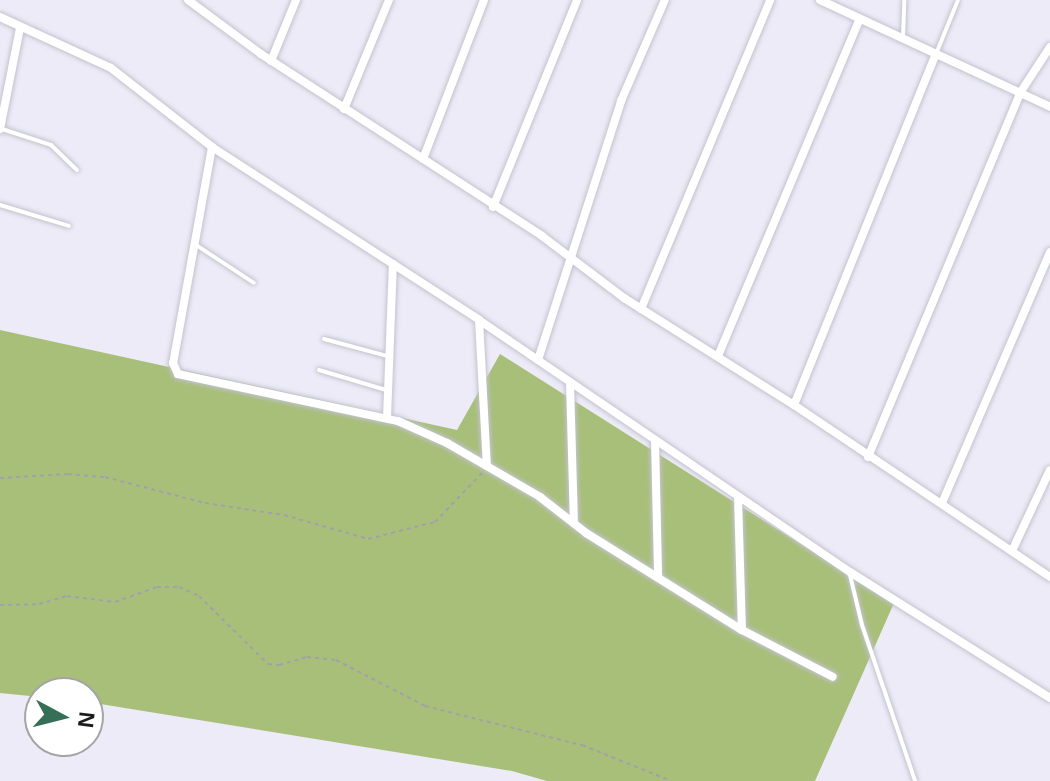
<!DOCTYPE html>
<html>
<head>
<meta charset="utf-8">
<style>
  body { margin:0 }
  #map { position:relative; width:1050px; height:781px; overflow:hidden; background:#ecebf7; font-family:Helvetica,sans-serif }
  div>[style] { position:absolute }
  .forest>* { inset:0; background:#a8bf7a }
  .path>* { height:2px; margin-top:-1px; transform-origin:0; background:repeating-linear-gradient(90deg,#a2a1aa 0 4px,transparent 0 8px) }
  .roads { filter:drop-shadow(0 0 2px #c3c3ce) drop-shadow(0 0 2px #c3c3ce) }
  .lane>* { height:4px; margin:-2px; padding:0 2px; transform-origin:2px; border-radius:2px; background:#fff }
  .street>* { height:8px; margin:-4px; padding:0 4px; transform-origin:4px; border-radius:4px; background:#fff }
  span { translate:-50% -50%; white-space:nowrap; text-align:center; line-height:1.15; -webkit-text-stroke:8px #fff; paint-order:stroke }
  .north { position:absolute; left:24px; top:677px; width:80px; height:80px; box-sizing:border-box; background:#fff; border:2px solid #a4a4a5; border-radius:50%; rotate:97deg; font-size:22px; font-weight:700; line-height:32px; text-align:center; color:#1b1b1f }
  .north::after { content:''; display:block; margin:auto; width:28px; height:36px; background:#366f57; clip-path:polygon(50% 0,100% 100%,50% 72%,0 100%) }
</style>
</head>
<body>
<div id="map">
  <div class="forest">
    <div style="clip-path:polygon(0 330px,457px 430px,500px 354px,894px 603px,815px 781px,547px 781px,512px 771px,88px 702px,88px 693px,40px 693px,40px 697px,0 693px)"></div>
  </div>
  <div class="path">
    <div style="left:0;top:478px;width:68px;rotate:-3.4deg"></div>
    <div style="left:68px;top:474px;width:37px;rotate:5deg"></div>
    <div style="left:105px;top:477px;width:103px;rotate:14.6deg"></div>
    <div style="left:205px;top:503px;width:80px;rotate:8.6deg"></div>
    <div style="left:284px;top:515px;width:87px;rotate:15.9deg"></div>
    <div style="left:368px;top:539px;width:69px;rotate:-14.2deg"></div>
    <div style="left:435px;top:522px;width:68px;rotate:-46.2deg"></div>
    <div style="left:0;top:605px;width:39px;rotate:-1deg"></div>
    <div style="left:39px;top:604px;width:29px;rotate:-16deg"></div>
    <div style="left:67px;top:596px;width:48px;rotate:7.1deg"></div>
    <div style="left:115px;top:602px;width:45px;rotate:-19.7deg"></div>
    <div style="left:157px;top:587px;width:22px"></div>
    <div style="left:179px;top:587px;width:22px;rotate:24deg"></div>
    <div style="left:199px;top:596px;width:97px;rotate:44.6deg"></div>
    <div style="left:268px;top:664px;width:11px;rotate:5deg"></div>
    <div style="left:279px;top:665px;width:29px;rotate:-16deg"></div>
    <div style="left:307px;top:657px;width:29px;rotate:6deg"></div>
    <div style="left:336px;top:660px;width:100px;rotate:27.3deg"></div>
    <div style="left:425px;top:706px;width:162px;rotate:14deg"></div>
    <div style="left:582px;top:745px;width:96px;rotate:22deg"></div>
  </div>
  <div class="roads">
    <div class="lane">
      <div style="left:903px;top:38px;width:38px;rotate:-88deg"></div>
      <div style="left:936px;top:54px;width:58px;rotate:-67.8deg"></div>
      <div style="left:2px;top:129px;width:52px;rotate:18.1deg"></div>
      <div style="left:51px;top:145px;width:36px;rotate:44deg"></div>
      <div style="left:0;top:205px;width:72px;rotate:16.9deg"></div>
      <div style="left:196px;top:245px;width:69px;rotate:33.2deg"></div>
      <div style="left:324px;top:339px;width:65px;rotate:15.1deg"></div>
      <div style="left:319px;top:370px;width:70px;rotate:16.6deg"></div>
      <div style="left:850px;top:575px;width:51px;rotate:76.5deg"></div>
      <div style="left:862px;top:625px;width:165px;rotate:71.2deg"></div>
    </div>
    <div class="street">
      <div style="left:188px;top:0;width:91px;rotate:36.5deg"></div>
      <div style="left:261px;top:54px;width:335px;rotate:32.9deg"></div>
      <div style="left:542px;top:236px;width:103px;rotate:37.1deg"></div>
      <div style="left:624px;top:298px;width:201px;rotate:32.2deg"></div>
      <div style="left:794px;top:405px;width:308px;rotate:33.9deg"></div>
      <div style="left:820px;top:0;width:254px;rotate:24.9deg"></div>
      <div style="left:0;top:17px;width:122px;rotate:24.7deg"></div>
      <div style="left:111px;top:68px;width:128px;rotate:38deg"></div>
      <div style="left:212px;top:147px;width:318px;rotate:32.9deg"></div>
      <div style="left:479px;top:320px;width:448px;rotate:34.2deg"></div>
      <div style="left:850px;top:572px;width:236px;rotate:32.2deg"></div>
      <div style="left:271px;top:61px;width:66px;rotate:-67.7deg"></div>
      <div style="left:344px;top:109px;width:118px;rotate:-67.6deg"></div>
      <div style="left:0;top:129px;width:103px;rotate:-78.8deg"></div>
      <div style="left:212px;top:147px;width:219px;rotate:100.2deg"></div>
      <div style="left:173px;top:363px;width:12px;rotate:66deg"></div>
      <div style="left:178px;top:374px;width:225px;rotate:12.1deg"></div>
      <div style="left:398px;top:421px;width:54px;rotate:24.2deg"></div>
      <div style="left:447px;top:443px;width:108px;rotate:30.1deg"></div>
      <div style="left:540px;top:497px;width:58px;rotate:38deg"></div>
      <div style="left:586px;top:533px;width:184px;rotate:31.9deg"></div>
      <div style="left:742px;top:630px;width:102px;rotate:27.3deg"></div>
      <div style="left:423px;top:159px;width:170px;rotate:-69deg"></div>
      <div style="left:493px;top:207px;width:223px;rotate:-67.9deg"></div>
      <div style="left:641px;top:309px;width:335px;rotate:-67.3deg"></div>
      <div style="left:479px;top:320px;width:146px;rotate:86.9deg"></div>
      <div style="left:718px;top:356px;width:363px;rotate:-67.2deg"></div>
      <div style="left:538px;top:360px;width:272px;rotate:-72.2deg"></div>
      <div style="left:621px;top:101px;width:110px;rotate:-66.5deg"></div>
      <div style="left:570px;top:382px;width:141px;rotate:88.4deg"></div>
      <div style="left:794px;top:405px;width:379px;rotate:-68deg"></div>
      <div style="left:387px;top:418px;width:154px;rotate:-87.8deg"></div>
      <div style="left:655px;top:440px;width:136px;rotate:88.7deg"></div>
      <div style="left:868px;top:457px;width:394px;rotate:-67.3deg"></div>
      <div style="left:1020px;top:93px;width:55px;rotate:-56.9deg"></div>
      <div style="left:738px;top:497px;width:133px;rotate:88.3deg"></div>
      <div style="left:942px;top:503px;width:273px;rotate:-66.7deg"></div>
      <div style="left:1012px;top:551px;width:89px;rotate:-64.9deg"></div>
    </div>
  </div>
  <div class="north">N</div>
</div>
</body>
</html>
